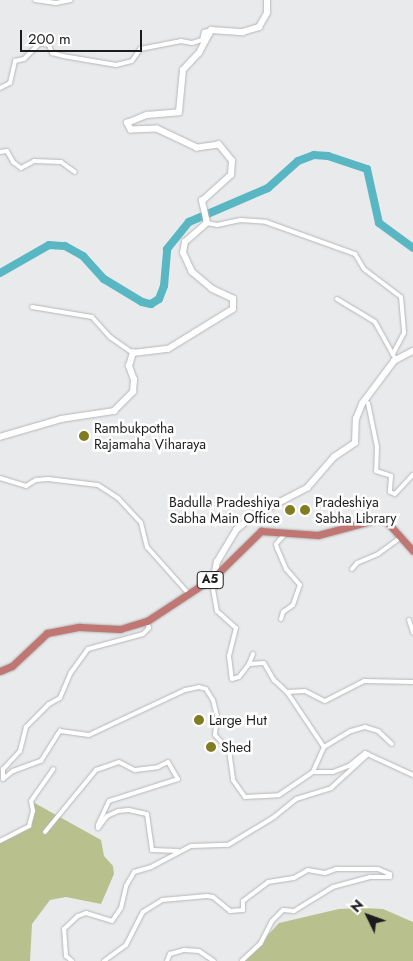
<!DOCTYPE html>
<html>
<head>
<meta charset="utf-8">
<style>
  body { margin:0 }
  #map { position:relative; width:413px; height:961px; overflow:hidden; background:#e9eaeb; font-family:Jost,sans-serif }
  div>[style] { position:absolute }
  .green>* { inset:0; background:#b8c08d }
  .river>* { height:8px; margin:-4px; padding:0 4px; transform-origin:4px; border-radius:4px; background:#59b6c3 }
  .roads { filter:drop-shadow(0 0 1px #b5b6b8) drop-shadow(0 0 1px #b5b6b8) }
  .street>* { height:4px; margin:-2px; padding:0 2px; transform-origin:2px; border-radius:2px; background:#fff }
  .secondary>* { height:5.5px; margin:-2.75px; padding:0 2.75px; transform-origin:2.75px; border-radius:2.75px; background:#fff }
  .highway>* { height:7px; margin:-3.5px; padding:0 3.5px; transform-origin:3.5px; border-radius:3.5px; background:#c07672 }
  .dots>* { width:14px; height:14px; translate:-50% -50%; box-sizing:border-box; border:2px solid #fff; border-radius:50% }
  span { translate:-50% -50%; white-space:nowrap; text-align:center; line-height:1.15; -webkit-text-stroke:5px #fff; paint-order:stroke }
  .shield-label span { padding:1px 4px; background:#fff; border:1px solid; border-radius:4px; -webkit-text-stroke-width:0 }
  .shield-label { font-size:12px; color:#1c1c1d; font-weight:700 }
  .poi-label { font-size:14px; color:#1c1c1d }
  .left { translate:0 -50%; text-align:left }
  .right { translate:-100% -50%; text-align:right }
  .north { position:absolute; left:343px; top:891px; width:50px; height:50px; -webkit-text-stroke:4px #fff; paint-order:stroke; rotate:312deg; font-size:14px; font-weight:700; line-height:20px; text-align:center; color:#1c1c1d }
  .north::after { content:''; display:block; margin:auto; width:18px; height:22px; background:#1c1c1d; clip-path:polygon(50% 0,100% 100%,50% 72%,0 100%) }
  .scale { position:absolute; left:20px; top:30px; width:122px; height:22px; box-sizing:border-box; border:2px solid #1c1c1d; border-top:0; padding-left:6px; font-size:15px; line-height:18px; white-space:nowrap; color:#1c1c1d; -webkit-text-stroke:4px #fff; paint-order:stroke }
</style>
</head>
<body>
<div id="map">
  <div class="green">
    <div style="clip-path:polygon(31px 801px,101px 840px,104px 856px,113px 866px,114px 874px,101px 904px,66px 897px,50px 900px,32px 924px,30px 961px,0 961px,0 841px,29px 826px,33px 812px)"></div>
    <div style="clip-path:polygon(363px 908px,383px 909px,413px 922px,413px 961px,244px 961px,279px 923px,339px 909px)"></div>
  </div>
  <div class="river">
    <div style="left:0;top:273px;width:56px;rotate:-29.7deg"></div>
    <div style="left:49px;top:245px;width:16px;rotate:4deg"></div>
    <div style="left:65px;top:246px;width:21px;rotate:29deg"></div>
    <div style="left:83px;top:256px;width:31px;rotate:48deg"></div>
    <div style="left:104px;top:279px;width:44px;rotate:31.2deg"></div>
    <div style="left:142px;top:302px;width:9px;rotate:13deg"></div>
    <div style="left:151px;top:304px;width:9px;rotate:-32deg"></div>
    <div style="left:159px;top:299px;width:14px;rotate:-69deg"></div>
    <div style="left:164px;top:286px;width:37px;rotate:-85deg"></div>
    <div style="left:167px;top:249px;width:35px;rotate:-51deg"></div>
    <div style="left:189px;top:222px;width:86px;rotate:-23.3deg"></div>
    <div style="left:268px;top:188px;width:40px;rotate:-42deg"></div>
    <div style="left:298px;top:161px;width:17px;rotate:-21deg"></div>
    <div style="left:314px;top:155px;width:14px;rotate:4deg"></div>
    <div style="left:328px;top:156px;width:41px;rotate:18.4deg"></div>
    <div style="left:367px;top:169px;width:55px;rotate:77.5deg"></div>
    <div style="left:379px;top:223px;width:42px;rotate:36.3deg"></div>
  </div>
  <div class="roads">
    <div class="street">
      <div style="left:35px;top:0;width:21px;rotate:8deg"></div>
      <div style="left:56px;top:3px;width:15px;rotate:-11deg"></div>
      <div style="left:0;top:88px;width:11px;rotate:-27deg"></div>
      <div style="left:10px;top:83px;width:23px;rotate:-77deg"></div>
      <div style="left:15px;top:61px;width:9px;rotate:-13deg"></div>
      <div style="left:24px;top:59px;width:23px;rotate:-45deg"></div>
      <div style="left:40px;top:43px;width:9px;rotate:13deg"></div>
      <div style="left:49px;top:45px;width:9px;rotate:69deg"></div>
      <div style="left:52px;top:53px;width:11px;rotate:15deg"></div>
      <div style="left:63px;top:56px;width:54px;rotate:9.6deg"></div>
      <div style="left:116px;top:65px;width:16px;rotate:-14deg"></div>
      <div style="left:132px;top:61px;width:14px;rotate:-56deg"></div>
      <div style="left:140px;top:49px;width:42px;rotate:-11deg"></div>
      <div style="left:181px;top:41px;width:11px;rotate:10deg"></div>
      <div style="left:192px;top:43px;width:10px;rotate:-17deg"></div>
      <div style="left:202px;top:40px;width:8px;rotate:-76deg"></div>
      <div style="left:204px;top:32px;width:7px;rotate:-16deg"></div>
      <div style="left:0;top:152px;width:7px;rotate:-8deg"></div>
      <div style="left:7px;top:151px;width:13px;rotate:61deg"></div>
      <div style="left:13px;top:162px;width:10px;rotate:37deg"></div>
      <div style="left:21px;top:168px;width:15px;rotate:-28deg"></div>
      <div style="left:34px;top:161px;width:27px;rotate:2deg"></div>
      <div style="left:61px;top:162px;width:17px;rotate:36deg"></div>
      <div style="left:207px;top:223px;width:10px;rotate:11deg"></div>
      <div style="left:217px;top:225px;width:24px;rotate:-12deg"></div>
      <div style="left:240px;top:220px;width:26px;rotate:4deg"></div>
      <div style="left:266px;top:222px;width:95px;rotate:19.8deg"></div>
      <div style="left:355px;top:254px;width:17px;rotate:59deg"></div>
      <div style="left:364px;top:269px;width:46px;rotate:37.1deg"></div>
      <div style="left:401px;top:297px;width:36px;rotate:85deg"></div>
      <div style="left:404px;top:333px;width:24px;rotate:118deg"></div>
      <div style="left:337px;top:299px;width:44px;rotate:31.2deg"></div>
      <div style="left:375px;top:322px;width:39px;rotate:61deg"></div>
      <div style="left:32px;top:307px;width:61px;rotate:9.5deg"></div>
      <div style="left:92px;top:317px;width:27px;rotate:48deg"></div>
      <div style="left:110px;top:337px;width:28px;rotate:35deg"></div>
      <div style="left:368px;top:403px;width:45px;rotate:78.4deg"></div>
      <div style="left:377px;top:447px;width:24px;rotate:92deg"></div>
      <div style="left:376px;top:471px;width:16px;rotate:18deg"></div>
      <div style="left:391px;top:476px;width:16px;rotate:94deg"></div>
      <div style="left:390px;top:492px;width:5px;rotate:22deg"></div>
      <div style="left:395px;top:494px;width:26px;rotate:-47deg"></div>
      <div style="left:0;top:478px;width:27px;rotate:17deg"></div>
      <div style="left:26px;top:486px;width:12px;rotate:-31deg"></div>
      <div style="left:36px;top:480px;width:12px;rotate:-5deg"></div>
      <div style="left:48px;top:479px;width:50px;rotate:6.8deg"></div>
      <div style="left:98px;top:485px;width:24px;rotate:33deg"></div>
      <div style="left:118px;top:498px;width:34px;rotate:47deg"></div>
      <div style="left:141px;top:523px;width:25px;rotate:76deg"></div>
      <div style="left:147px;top:547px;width:62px;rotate:48.3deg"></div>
      <div style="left:352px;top:569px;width:8px;rotate:-50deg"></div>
      <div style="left:357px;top:563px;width:23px;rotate:-23deg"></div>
      <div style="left:378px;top:554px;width:26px;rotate:-36deg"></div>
      <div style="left:212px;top:579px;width:8px;rotate:60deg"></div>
      <div style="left:216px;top:586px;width:4px;rotate:135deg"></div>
      <div style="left:213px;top:589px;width:22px;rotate:80deg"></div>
      <div style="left:217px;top:611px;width:25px;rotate:42deg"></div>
      <div style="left:236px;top:628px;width:29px;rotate:104deg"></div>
      <div style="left:229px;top:656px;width:23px;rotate:83deg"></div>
      <div style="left:232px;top:679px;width:7px;rotate:-16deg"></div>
      <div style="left:239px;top:677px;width:16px;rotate:-52deg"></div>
      <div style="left:281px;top:619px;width:7px;rotate:-74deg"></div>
      <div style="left:283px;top:612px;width:12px;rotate:-35deg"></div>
      <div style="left:293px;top:605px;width:21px;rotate:-71deg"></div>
      <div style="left:300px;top:585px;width:21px;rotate:-131deg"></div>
      <div style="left:286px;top:569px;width:23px;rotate:-113deg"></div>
      <div style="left:277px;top:548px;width:4px;rotate:-104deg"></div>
      <div style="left:276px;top:544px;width:15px;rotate:-48deg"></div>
      <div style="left:409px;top:620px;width:13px;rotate:72deg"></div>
      <div style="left:147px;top:621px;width:7px;rotate:74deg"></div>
      <div style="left:149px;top:628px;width:8px;rotate:135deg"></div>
      <div style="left:143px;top:634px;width:57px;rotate:164.7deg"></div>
      <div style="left:88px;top:649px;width:29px;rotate:126deg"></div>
      <div style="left:71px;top:672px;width:28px;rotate:113deg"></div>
      <div style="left:60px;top:698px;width:13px;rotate:151deg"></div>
      <div style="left:49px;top:704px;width:33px;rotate:135deg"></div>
      <div style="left:26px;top:727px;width:25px;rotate:104deg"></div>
      <div style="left:20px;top:751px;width:25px;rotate:133deg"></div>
      <div style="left:3px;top:769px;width:10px;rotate:90deg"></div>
      <div style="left:3px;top:779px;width:13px;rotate:-39deg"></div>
      <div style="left:13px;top:771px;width:30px;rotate:-20deg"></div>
      <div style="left:41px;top:761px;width:36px;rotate:-58deg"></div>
      <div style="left:60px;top:731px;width:29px;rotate:8deg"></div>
      <div style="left:89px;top:735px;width:106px;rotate:-25.1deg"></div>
      <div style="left:185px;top:690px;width:14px;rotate:-12deg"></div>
      <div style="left:199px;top:687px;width:7px;rotate:16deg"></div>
      <div style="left:206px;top:689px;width:13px;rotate:58deg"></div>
      <div style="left:213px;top:700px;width:16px;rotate:76deg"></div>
      <div style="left:217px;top:716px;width:19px;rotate:96deg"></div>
      <div style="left:215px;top:735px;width:21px;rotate:47deg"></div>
      <div style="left:229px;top:750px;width:30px;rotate:82deg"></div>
      <div style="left:233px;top:780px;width:21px;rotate:55deg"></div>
      <div style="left:245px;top:797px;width:34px;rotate:-3deg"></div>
      <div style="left:279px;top:795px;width:41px;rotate:-34.1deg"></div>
      <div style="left:313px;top:772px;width:20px"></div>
      <div style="left:333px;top:772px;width:17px;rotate:-21deg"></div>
      <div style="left:349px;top:766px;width:21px;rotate:-39deg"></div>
      <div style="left:365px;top:753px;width:53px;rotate:24.6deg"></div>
      <div style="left:253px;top:654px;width:11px;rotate:112deg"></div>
      <div style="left:249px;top:664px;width:15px;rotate:-4deg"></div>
      <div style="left:264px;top:663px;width:20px;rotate:60deg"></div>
      <div style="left:274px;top:680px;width:18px;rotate:43deg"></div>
      <div style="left:287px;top:692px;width:18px;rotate:-3deg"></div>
      <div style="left:305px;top:691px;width:22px;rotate:27deg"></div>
      <div style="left:325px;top:701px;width:44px;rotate:-27.1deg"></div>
      <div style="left:364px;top:681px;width:49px;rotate:1.2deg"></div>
      <div style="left:287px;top:692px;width:66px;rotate:56.1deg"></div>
      <div style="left:324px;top:747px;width:27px;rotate:114deg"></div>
      <div style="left:324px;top:747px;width:31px;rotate:-31deg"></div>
      <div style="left:351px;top:731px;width:15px;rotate:-16deg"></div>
      <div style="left:365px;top:727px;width:14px;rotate:17deg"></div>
      <div style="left:378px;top:731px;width:19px;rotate:43deg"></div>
      <div style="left:45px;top:832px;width:80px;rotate:-50.6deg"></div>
      <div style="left:96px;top:770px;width:24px;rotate:-19deg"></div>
      <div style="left:119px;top:762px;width:18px;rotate:27deg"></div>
      <div style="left:135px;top:770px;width:23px;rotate:-7deg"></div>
      <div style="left:158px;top:767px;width:11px;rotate:-27deg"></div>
      <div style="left:168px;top:762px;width:20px;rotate:60deg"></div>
      <div style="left:178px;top:779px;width:72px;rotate:162.3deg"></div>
      <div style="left:109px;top:801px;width:26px;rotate:115deg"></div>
      <div style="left:98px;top:825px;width:3px;rotate:90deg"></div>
      <div style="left:98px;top:828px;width:15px;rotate:-53deg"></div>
      <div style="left:107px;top:816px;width:12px;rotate:-24deg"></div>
      <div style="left:118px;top:811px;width:11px;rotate:-5deg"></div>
      <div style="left:129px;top:810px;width:18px;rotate:13deg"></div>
      <div style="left:147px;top:814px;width:36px;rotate:82deg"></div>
      <div style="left:152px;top:850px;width:26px;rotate:2deg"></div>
      <div style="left:0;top:841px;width:33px;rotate:-27deg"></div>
      <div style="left:29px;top:826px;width:16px;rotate:-75deg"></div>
      <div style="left:33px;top:811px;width:10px;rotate:-101deg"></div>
      <div style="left:31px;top:801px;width:39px;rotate:-55deg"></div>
      <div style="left:72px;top:961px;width:8px;rotate:-140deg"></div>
      <div style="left:66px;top:956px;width:27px;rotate:-94deg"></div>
      <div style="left:64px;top:929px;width:19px;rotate:-43deg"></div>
      <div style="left:78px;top:916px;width:9px;rotate:-21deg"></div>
      <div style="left:86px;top:913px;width:27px;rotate:17deg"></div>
      <div style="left:112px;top:921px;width:16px;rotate:-55deg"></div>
      <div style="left:121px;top:908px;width:23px;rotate:-77deg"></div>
      <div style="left:126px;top:886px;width:16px;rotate:-60deg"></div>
      <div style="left:134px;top:872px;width:18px;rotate:-16deg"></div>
      <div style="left:151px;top:867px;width:45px;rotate:-27.7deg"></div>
      <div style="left:191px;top:846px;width:37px;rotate:-2deg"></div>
      <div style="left:228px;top:845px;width:54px;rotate:-31.3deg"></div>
      <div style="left:274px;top:817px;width:28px;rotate:-39deg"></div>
      <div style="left:296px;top:799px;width:37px;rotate:-17deg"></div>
      <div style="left:331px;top:788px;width:50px;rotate:-42.6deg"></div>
      <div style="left:104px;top:961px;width:27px;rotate:-36deg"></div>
      <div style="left:126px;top:945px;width:37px;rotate:-63deg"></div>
      <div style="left:143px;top:912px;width:22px;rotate:-32deg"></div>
      <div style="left:162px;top:900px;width:45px;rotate:-5.1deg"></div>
      <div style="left:207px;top:896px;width:6px;rotate:9deg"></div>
      <div style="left:213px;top:897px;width:22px;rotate:39deg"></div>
      <div style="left:230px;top:911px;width:13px;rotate:-4deg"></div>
      <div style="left:243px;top:910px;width:9px;rotate:-90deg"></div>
      <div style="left:243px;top:901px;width:31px;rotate:-37deg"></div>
      <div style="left:268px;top:882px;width:26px;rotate:-9deg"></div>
      <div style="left:294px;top:878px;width:16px;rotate:-30deg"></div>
      <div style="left:308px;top:870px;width:17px;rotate:10deg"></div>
      <div style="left:325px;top:873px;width:12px;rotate:-20deg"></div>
      <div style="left:336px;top:869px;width:42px"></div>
      <div style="left:378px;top:869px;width:13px;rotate:23deg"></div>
      <div style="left:390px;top:874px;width:3px;rotate:90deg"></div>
      <div style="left:390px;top:877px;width:20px;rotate:180deg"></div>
      <div style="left:370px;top:877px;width:38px;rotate:165deg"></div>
      <div style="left:333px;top:887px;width:46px;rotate:148.4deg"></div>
      <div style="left:294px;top:911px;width:11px;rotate:-175deg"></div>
      <div style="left:283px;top:910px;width:16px;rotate:135deg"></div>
      <div style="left:272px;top:921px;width:25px;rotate:117deg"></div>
      <div style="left:261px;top:943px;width:26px;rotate:137deg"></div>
      <div style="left:167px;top:961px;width:8px;rotate:-67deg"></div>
      <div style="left:170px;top:954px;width:15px;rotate:-16deg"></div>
      <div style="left:184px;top:950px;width:15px;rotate:4deg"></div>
      <div style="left:199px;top:951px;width:18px;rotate:34deg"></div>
    </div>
    <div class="secondary">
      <div style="left:0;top:437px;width:64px;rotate:-16.4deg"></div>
      <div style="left:61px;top:419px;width:54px;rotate:-8.6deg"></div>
      <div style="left:114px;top:411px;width:27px;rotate:-45deg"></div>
      <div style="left:133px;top:392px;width:12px;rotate:-85deg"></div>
      <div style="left:134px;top:380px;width:15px;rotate:-110deg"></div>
      <div style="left:129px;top:366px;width:14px;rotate:-73deg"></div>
      <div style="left:133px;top:353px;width:35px;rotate:-7deg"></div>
      <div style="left:168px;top:349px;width:76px;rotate:-31.6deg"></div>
      <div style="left:233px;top:309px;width:10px;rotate:-90deg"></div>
      <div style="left:233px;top:299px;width:23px;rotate:-155deg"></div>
      <div style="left:212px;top:289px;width:26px;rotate:-140deg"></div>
      <div style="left:192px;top:272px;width:21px;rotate:-115deg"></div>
      <div style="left:183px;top:253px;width:11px;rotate:-80deg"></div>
      <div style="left:185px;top:242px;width:29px;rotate:-41deg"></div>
      <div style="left:207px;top:223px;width:23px;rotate:-103deg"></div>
      <div style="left:202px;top:201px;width:39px;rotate:-42deg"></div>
      <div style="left:231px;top:175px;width:14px;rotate:-86deg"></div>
      <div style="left:232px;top:161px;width:21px;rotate:-129deg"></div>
      <div style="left:219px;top:145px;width:22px;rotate:172deg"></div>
      <div style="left:197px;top:148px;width:44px;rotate:-154.6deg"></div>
      <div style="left:157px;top:129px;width:26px;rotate:178deg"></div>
      <div style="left:131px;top:130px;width:8px;rotate:-120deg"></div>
      <div style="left:127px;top:123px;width:22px;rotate:-22deg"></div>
      <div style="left:147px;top:115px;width:32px;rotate:-5deg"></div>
      <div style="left:179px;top:112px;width:42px;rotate:-84.6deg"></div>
      <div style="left:183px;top:70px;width:23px;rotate:-47deg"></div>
      <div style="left:199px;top:53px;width:26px;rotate:-62deg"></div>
      <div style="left:211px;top:30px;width:32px;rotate:4deg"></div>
      <div style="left:243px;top:32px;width:17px;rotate:-17deg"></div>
      <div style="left:259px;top:27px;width:16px;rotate:-60deg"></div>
      <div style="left:267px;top:13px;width:13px;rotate:-90deg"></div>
      <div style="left:214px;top:577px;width:15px;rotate:-79deg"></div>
      <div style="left:217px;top:562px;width:37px;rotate:-59deg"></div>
      <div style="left:236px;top:530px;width:22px;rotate:-39deg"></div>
      <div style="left:253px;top:516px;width:61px;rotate:-27.4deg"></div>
      <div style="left:307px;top:488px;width:41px;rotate:-48.9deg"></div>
      <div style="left:334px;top:457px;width:25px;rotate:-34deg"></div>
      <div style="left:355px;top:443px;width:24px;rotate:-88deg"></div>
      <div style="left:356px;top:419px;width:16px;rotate:-68deg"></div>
      <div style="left:362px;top:404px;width:54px;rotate:-53.3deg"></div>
      <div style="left:394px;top:361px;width:21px;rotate:-28deg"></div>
    </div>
    <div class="highway">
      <div style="left:0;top:671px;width:13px;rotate:-23deg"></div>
      <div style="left:12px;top:666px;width:48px;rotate:-43.3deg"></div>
      <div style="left:47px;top:633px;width:33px;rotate:-11deg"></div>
      <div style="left:79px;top:627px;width:41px;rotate:2.8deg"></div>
      <div style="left:120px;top:629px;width:28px;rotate:-17deg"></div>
      <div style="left:147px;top:621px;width:80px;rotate:-33.3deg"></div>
      <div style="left:214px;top:577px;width:66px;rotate:-44.4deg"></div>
      <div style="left:261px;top:531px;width:57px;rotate:4deg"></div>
      <div style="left:318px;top:535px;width:62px;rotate:-14.9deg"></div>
      <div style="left:378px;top:519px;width:9px;rotate:18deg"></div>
      <div style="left:387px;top:522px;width:39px;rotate:48deg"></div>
    </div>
  </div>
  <div class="dots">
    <div style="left:84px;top:436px;background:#817b22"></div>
    <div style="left:290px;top:510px;background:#817b22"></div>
    <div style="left:305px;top:510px;background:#817b22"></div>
    <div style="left:199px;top:720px;background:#817b22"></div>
    <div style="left:211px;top:747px;background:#817b22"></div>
  </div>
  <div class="shield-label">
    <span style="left:210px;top:580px">A5</span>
  </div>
  <div class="poi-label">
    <span class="left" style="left:94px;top:436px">Rambukpotha<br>Rajamaha Viharaya</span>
    <span class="right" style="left:280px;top:510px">Badulla Pradeshiya<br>Sabha Main Office</span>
    <span class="left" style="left:315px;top:510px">Pradeshiya<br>Sabha Library</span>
    <span class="left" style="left:209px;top:720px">Large Hut</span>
    <span class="left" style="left:221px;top:747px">Shed</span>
  </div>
  <div class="north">N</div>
  <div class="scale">200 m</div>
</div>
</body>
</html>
